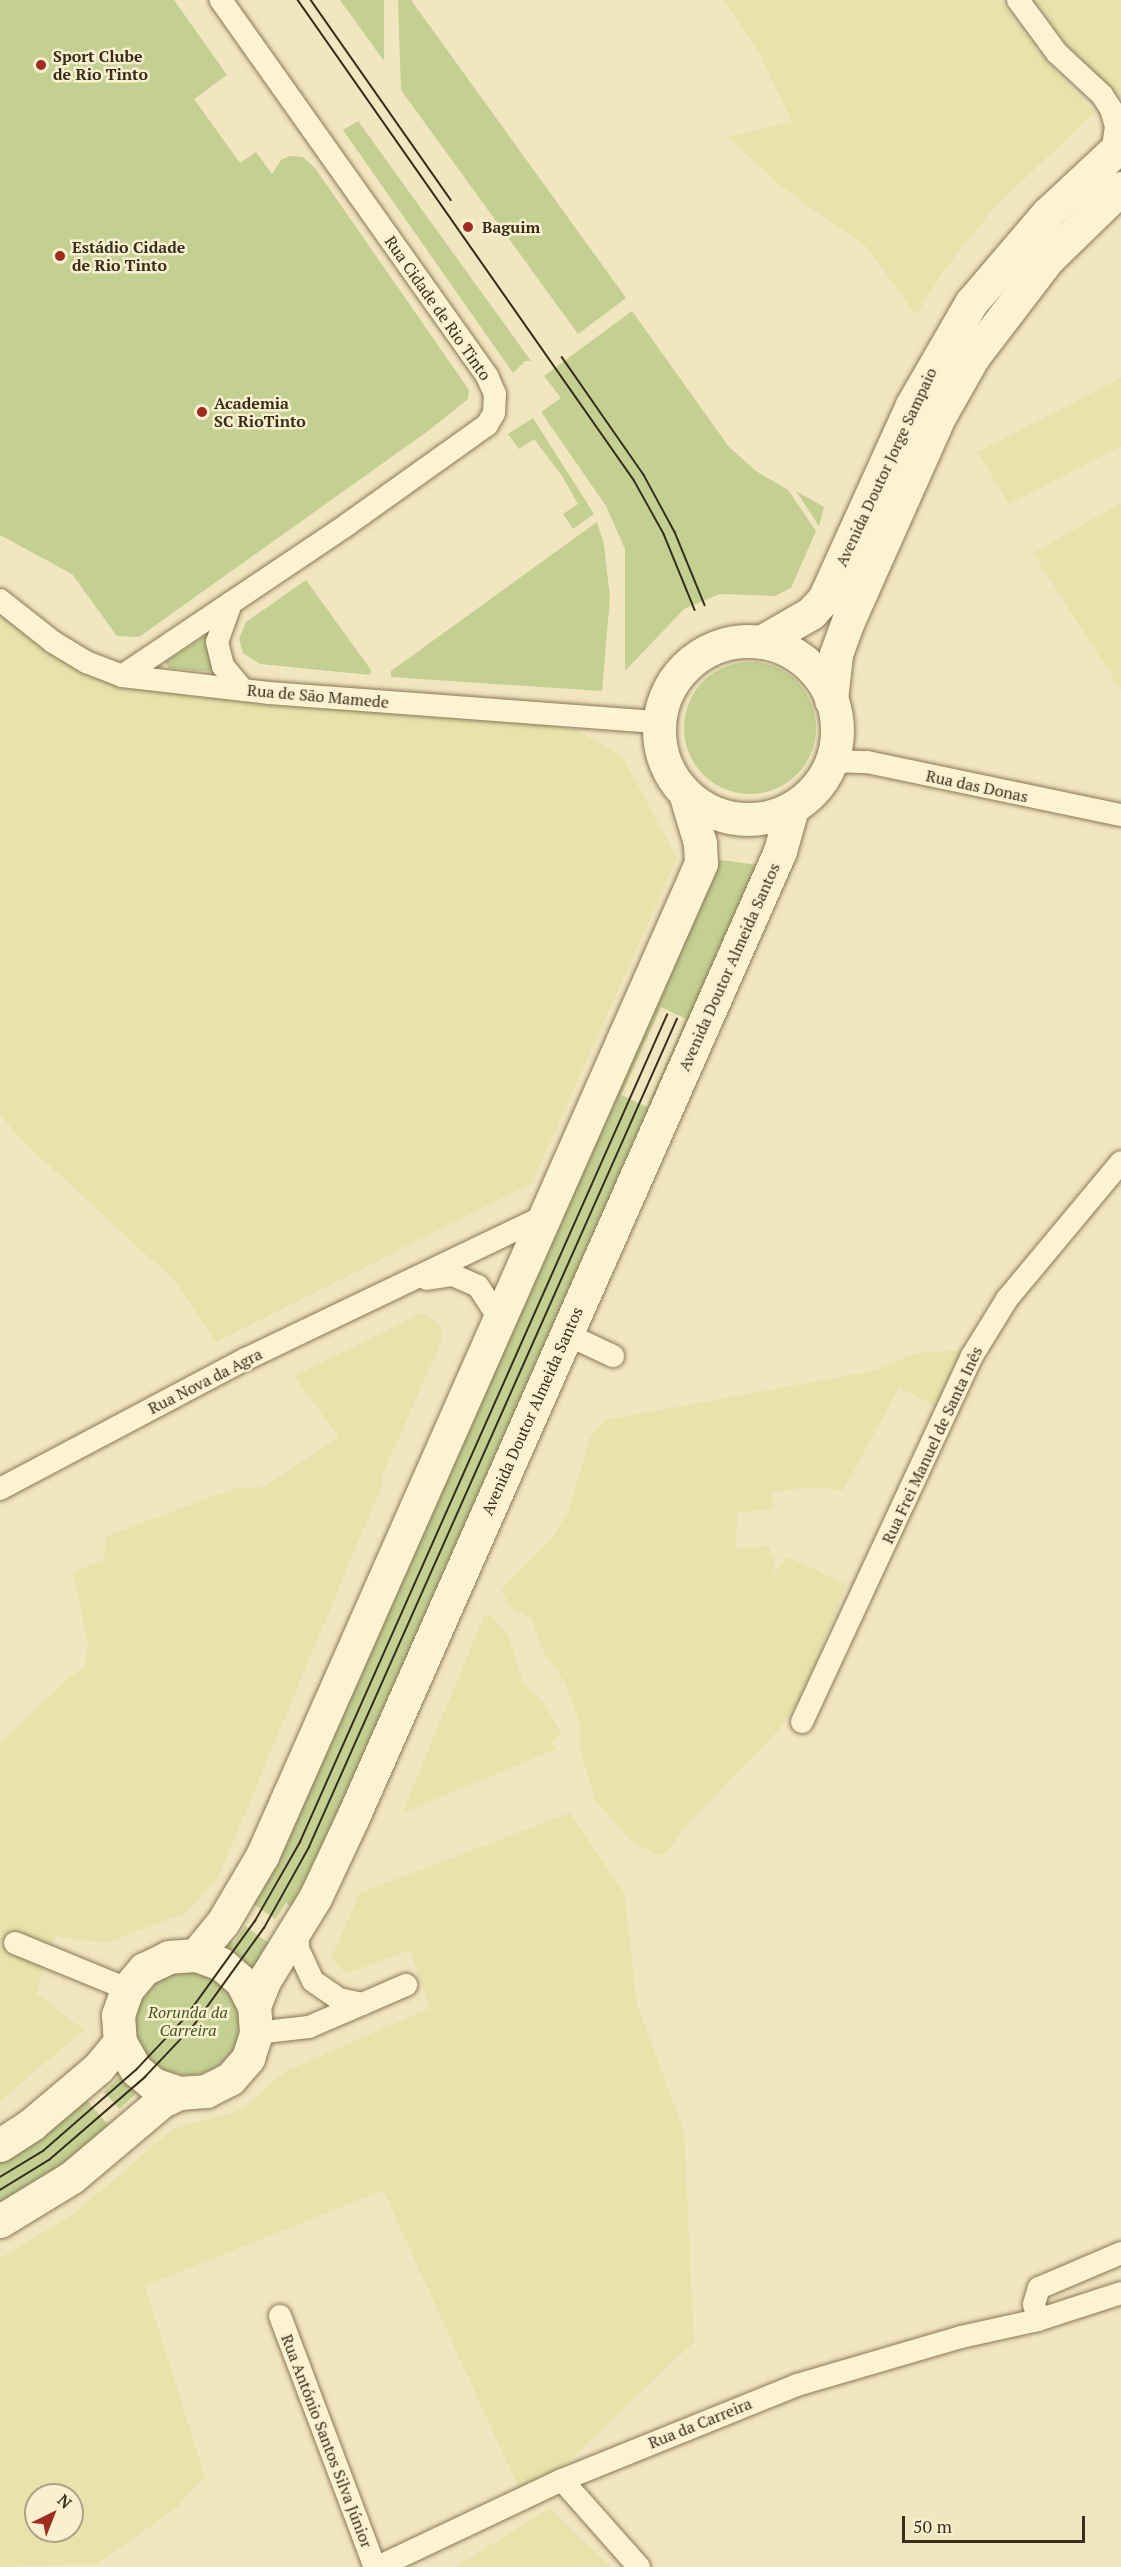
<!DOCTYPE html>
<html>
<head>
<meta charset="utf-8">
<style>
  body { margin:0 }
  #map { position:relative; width:1121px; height:2567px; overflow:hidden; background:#f1e6bf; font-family:"PT Serif",serif }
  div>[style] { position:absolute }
  .farmland>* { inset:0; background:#e7e3ab }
  .green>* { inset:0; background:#c3d092; transform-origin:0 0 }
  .round { border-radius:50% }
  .roads { filter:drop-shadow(0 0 2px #8b7756) drop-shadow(0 0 2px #8b7756) }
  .minor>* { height:22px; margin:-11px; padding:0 11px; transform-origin:11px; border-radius:11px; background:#fbf3d2 }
  .secondary>* { height:33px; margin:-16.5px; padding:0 16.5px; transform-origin:16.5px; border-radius:16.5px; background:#fbf3d2 }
  .secondary>.ring { margin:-16.5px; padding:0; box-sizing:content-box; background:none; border:33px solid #fbf3d2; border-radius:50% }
  .tram>* { height:1.5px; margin:-0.75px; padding:0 0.75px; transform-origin:0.75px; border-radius:0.75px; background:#392d1b }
  .dots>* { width:16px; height:16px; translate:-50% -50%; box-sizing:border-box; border:3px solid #f8f0cf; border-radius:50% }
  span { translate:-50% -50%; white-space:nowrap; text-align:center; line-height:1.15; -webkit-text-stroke:5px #f8f0cf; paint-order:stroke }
  .poi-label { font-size:16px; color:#392d1b; font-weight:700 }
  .left { translate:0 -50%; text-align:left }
  .street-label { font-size:16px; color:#392d1b }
  .park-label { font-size:16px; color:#455720; font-style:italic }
  .north { position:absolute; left:24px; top:2483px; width:60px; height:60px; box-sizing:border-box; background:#f8f0cf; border:2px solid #aca287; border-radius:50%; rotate:43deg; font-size:16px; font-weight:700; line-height:24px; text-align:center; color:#392d1b }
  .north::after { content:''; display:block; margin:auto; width:21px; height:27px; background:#9f2b21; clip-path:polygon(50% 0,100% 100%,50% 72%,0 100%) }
  .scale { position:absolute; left:902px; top:2516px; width:183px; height:27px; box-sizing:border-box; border:3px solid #392d1b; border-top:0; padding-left:8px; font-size:18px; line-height:21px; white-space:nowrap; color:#392d1b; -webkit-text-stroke:4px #f8f0cf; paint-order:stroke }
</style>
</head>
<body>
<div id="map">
  <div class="farmland">
    <div style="clip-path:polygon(724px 0,999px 0,1035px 48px,1094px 112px,992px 210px,942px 273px,916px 315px,867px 247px,787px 191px,727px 137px,792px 122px,760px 54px)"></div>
    <div style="clip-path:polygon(1034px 0,1121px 0,1121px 98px,1074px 54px)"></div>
    <div style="clip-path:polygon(1121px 378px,1121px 446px,1009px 504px,978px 452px)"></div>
    <div style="clip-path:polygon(1121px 503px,1121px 690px,1033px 553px)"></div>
    <div style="clip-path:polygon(0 614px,142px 681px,573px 728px,622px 756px,677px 858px,532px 1183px,216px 1342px,175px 1281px,26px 1144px,0 1115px)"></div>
    <div style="clip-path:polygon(422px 1313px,439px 1323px,442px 1336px,438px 1349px,380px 1480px,384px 1480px,218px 1878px,186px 1913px,106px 1943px,55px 1936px,36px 1993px,84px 2030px,0 2101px,0 1743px,71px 1676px,84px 1668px,88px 1645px,73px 1572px,103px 1560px,107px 1536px,235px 1488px,264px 1487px,339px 1437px,294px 1376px)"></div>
    <div style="clip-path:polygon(964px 1350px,937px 1407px,899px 1388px,843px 1490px,812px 1487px,772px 1492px,772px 1510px,737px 1512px,736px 1549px,768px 1546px,775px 1560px,773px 1576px,787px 1557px,846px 1584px,806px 1688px,781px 1727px,689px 1823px,664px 1855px,656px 1855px,629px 1839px,595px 1800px,580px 1748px,580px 1724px,565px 1683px,544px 1652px,530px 1617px,512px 1609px,501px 1590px,552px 1539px,568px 1512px,590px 1438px,606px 1420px,873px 1371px,916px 1353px)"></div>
    <div style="clip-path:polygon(485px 1614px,492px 1616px,508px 1635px,523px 1683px,542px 1700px,561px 1733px,551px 1743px,556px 1749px,402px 1813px)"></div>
    <div style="clip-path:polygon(evenodd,570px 1813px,624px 1893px,637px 2004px,684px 2132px,694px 2342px,557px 2472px,519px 2489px,383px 2190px,145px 2286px,205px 2477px,176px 2508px,97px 2564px,0 2567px,0 2258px,72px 2215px,173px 2129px,232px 2113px,249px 2104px,284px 2072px,430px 2008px,410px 1950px,346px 1974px,331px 1958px,360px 1893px,570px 1813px,36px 2495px,72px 2495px,72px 2531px,36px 2531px,36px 2495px)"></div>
    <div style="clip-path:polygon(550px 2508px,611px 2567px,456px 2567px)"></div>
  </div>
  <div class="green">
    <div style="clip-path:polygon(0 0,174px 0,227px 75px,194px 99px,240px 163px,256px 152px,272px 174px,281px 160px,290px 156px,303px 157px,315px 168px,469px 390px,468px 399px,428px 431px,139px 637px,117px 636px,72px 574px,0 535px)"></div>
    <div style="clip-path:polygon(340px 0,384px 0,384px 61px)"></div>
    <div style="clip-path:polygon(398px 0,411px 0,626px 298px,578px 334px,401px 90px)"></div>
    <div style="clip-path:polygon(358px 121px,531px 361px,525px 361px,513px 373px,343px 130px)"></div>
    <div style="clip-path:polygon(632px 311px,729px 447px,756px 471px,788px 490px,816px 531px,791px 588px,775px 596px,720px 594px,684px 609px,625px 671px,625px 549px,606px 506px,541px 412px,561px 398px,544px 376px)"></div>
    <div style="clip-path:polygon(533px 418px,594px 514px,573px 529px,563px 514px,578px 504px,562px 476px,534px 439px,519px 449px,508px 434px)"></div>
    <div style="clip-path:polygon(796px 491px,824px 507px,819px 526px)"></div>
    <div style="clip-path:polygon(597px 522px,604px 545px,610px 598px,602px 691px,391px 677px,391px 671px)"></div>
    <div style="clip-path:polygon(306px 580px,371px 670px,370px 675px,260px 664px,243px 653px,239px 639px,246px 622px)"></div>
    <div style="clip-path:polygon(209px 634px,216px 672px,169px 668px,165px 662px)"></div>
    <div class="round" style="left:684px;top:662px;width:132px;height:132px"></div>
    <div style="clip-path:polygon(evenodd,714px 859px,758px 865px,316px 1860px,291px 1906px,286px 1903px,275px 1919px,249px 1901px,277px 1852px,355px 1686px,714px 859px,661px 1007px,686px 1019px,647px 1107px,621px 1095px,661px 1007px)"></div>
    <div style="clip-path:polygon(245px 1926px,271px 1945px,254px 1971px,239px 1955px,219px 1946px,226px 1938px,234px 1943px)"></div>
    <div class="round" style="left:135px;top:1969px;width:106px;height:106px"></div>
    <div style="left:122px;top:2075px;width:23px;height:25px;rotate:47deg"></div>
    <div style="clip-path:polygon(84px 2097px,110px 2127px,60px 2170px,0 2209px,0 2160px)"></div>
  </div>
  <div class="roads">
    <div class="minor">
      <div style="left:1018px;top:0;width:66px;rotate:53.7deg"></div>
      <div style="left:1057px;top:53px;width:62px;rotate:43deg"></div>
      <div style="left:1102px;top:95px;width:17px;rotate:57deg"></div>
      <div style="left:1111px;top:109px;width:18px;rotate:74deg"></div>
      <div style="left:1116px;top:126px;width:28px;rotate:98deg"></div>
      <div style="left:0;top:600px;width:68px;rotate:38.4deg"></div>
      <div style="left:53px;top:642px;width:39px;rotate:31deg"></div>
      <div style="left:86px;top:662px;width:39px;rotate:21deg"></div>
      <div style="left:122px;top:676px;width:149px;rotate:6.6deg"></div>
      <div style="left:270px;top:693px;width:389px;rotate:4.3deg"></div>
      <div style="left:231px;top:603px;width:41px;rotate:109.7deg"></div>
      <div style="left:217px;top:642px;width:25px;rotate:76deg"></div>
      <div style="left:223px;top:666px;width:31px;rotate:50deg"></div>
      <div style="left:122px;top:676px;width:272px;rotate:-33.9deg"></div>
      <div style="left:348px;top:524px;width:171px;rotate:-35.5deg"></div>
      <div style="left:487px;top:425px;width:14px;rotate:-60deg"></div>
      <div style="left:494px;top:413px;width:19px;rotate:-87deg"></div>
      <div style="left:495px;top:394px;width:20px;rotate:-114deg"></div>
      <div style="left:487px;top:376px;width:461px;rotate:-125.3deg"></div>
      <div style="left:832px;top:761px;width:35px;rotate:2deg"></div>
      <div style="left:867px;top:762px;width:259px;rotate:11.8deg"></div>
      <div style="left:427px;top:1279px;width:26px;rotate:-9deg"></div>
      <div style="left:453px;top:1275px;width:27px;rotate:24deg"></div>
      <div style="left:478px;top:1286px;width:40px;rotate:57.1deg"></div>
      <div style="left:566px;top:1334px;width:52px;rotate:25.1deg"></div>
      <div style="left:0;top:1489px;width:278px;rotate:-27.9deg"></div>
      <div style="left:246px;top:1359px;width:329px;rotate:-25.6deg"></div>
      <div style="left:802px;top:1722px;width:404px;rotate:-65.1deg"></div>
      <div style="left:972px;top:1356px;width:67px;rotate:-58.4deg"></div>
      <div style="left:1007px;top:1299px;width:178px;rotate:-50.2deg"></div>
      <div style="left:298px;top:1925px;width:24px;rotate:90deg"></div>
      <div style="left:298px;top:1949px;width:35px;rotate:65deg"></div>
      <div style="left:313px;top:1981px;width:32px;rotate:35deg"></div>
      <div style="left:339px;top:1999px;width:24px;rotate:12deg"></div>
      <div style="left:15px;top:1943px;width:121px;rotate:22.3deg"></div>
      <div style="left:256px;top:2033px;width:53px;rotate:-6.5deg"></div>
      <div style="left:309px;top:2027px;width:106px;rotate:-23.4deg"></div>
      <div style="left:280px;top:2316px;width:268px;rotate:69.3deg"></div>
      <div style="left:1038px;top:2320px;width:16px;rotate:-104deg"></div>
      <div style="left:1034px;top:2304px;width:17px;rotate:-73deg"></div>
      <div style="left:1039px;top:2288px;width:89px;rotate:-23.1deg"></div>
      <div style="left:562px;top:2480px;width:116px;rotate:48.5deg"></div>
      <div style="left:378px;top:2567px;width:204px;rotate:-25.3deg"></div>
      <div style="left:562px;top:2480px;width:253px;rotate:-22deg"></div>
      <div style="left:797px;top:2385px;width:171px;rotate:-16.3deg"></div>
      <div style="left:961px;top:2337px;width:79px;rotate:-12.4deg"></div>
      <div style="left:1038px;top:2320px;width:87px;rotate:-18deg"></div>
    </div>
    <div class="secondary">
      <div class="ring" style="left:659px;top:641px;width:145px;height:145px"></div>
      <div style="left:761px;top:642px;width:58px;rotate:-30.1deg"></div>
      <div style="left:811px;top:613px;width:19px;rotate:-47deg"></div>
      <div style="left:824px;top:599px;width:213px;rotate:-65.6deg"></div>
      <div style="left:912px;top:405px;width:118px;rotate:-60deg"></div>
      <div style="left:971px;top:303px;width:118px;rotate:-49.5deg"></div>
      <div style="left:1048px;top:213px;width:100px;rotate:-43deg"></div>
      <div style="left:831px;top:700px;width:46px;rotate:-83.8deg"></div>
      <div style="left:836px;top:654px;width:37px;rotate:-70deg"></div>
      <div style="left:849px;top:619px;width:223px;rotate:-66deg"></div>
      <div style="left:940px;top:415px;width:67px;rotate:-60.4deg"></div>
      <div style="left:973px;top:357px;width:123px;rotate:-52.6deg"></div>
      <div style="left:1048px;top:259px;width:102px;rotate:-44.2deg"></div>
      <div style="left:196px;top:1955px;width:43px;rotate:-50.7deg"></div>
      <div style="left:223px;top:1922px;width:77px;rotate:-59.4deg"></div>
      <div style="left:262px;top:1856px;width:1086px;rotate:-66.15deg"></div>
      <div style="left:701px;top:863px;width:20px;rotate:-93deg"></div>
      <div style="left:700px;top:843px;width:49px;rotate:-106.6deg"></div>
      <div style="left:254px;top:2006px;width:29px;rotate:-68deg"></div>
      <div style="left:265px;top:1979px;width:95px;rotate:-58.3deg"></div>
      <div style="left:315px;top:1898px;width:89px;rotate:-64.9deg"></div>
      <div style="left:353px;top:1817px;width:1056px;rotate:-66.15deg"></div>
      <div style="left:780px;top:851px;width:45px;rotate:-74.4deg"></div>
      <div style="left:0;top:2145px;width:38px;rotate:-33deg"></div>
      <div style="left:32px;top:2124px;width:87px;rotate:-40.3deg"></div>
      <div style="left:98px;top:2068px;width:34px;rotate:-50deg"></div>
      <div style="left:0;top:2221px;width:84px;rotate:-31.4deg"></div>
      <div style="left:72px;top:2177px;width:118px;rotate:-40.2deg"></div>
      <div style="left:162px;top:2101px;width:19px;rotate:-25deg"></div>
      <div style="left:179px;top:2093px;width:27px;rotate:-4deg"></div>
      <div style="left:206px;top:2091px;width:27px;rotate:-27deg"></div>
      <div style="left:230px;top:2079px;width:28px;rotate:-49deg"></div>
      <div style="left:248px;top:2058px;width:26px;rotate:-72deg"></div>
      <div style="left:256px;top:2033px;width:27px;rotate:-94deg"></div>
      <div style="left:254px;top:2006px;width:27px;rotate:-117deg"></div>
      <div style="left:242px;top:1982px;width:28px;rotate:-139deg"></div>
      <div style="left:221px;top:1964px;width:27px;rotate:-160deg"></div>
      <div style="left:196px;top:1955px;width:27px;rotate:176deg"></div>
      <div style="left:169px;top:1957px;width:28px;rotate:154deg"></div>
      <div style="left:144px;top:1969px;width:26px;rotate:130deg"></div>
      <div style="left:127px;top:1989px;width:28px;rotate:109deg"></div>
      <div style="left:118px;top:2015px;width:27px;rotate:86deg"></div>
      <div style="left:120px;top:2042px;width:32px;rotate:60deg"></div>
      <div style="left:136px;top:2070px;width:22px;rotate:39deg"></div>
      <div style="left:153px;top:2084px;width:28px;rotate:19deg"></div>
    </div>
  </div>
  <div class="tram">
    <div style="left:298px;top:0;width:586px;rotate:55.01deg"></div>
    <div style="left:634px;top:480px;width:62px;rotate:60.9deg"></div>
    <div style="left:664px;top:534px;width:82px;rotate:67.8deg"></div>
    <div style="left:311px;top:0;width:244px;rotate:55deg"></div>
    <div style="left:562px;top:357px;width:144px;rotate:55.2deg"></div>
    <div style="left:644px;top:475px;width:65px;rotate:61.5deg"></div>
    <div style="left:675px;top:532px;width:79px;rotate:67.7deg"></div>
    <div style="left:0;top:2177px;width:50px;rotate:-31.2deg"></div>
    <div style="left:43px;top:2151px;width:123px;rotate:-41.1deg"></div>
    <div style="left:136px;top:2070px;width:71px;rotate:-46.7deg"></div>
    <div style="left:185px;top:2018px;width:120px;rotate:-54.2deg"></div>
    <div style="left:255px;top:1921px;width:91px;rotate:-60.3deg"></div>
    <div style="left:300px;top:1842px;width:905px;rotate:-66.07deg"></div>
    <div style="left:0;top:2190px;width:57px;rotate:-31.5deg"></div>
    <div style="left:49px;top:2160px;width:127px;rotate:-40.8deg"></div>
    <div style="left:145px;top:2077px;width:71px;rotate:-46.7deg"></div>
    <div style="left:194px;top:2025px;width:120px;rotate:-54.2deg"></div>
    <div style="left:264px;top:1928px;width:93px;rotate:-60.9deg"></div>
    <div style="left:309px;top:1847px;width:906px;rotate:-66.04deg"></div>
  </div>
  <div class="dots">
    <div style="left:41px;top:65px;background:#9f2b21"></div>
    <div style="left:468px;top:227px;background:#9f2b21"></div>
    <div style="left:60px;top:256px;background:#9f2b21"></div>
    <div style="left:202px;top:412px;background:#9f2b21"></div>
  </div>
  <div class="poi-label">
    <span class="left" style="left:53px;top:65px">Sport Clube<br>de Rio Tinto</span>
    <span class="left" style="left:482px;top:227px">Baguim</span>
    <span class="left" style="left:72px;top:256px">Estádio Cidade<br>de Rio Tinto</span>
    <span class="left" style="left:214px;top:412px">Academia<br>SC RioTinto</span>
  </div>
  <div class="street-label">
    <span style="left:438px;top:308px;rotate:55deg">Rua Cidade de Rio Tinto</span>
    <span style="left:886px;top:467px;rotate:-65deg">Avenida Doutor Jorge Sampaio</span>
    <span style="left:318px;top:696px;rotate:5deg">Rua de São Mamede</span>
    <span style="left:977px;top:786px;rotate:12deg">Rua das Donas</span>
    <span style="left:729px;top:967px;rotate:-66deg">Avenida Doutor Almeida Santos</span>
    <span style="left:205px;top:1381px;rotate:-27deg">Rua Nova da Agra</span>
    <span style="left:532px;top:1411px;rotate:-66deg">Avenida Doutor Almeida Santos</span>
    <span style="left:932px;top:1445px;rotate:-65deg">Rua Frei Manuel de Santa Inês</span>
    <span style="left:700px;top:2423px;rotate:-22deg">Rua da Carreira</span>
    <span style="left:327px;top:2441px;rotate:69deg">Rua António Santos Silva Júnior</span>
  </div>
  <div class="park-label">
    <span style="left:188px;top:2021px">Rorunda da<br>Carreira</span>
  </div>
  <div class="north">N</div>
  <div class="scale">50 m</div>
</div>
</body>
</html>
